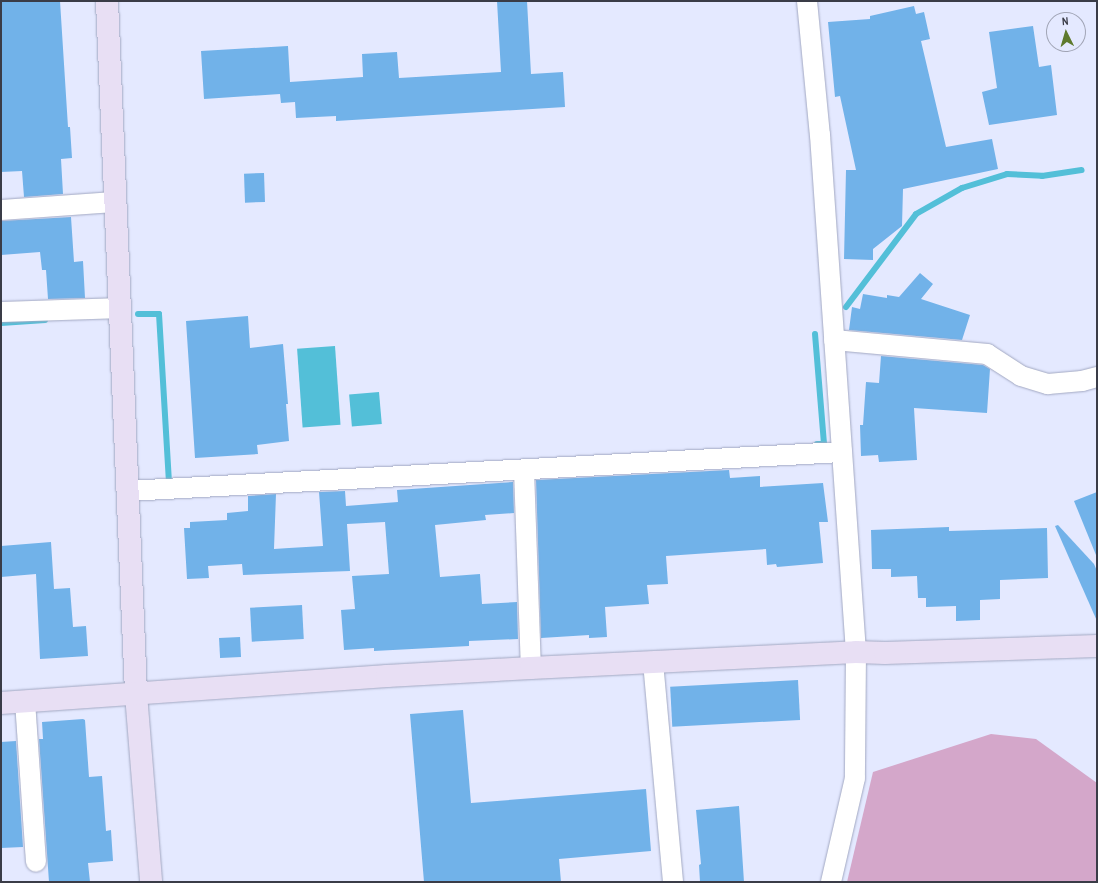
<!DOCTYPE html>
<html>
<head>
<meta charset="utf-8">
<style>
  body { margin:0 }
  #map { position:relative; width:1098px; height:883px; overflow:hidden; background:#e4e9ff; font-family:"Archivo Narrow",sans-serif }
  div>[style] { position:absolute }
  .green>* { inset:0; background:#d4a7ca }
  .water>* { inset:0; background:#53bfd8; transform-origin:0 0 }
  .stream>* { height:6px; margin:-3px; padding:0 3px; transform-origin:3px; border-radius:3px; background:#53bfd8 }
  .building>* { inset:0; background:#71b2e9; transform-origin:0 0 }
  .roads { filter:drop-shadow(0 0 1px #a2a8c2) drop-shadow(0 0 1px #a2a8c2) }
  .street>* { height:20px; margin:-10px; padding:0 10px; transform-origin:10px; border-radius:10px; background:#fff }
  .secondary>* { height:22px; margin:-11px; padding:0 11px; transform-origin:11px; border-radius:11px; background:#e8dff4 }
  span { translate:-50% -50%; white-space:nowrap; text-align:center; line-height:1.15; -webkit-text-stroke:3px #e4e9ff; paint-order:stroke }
  .frame { position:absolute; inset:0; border:2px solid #3a3c47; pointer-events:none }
  .north { position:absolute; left:1046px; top:12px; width:40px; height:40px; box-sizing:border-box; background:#e4e9ff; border:1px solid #a0a4b5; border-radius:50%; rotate:355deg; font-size:11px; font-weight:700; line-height:16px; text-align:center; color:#3a3c47 }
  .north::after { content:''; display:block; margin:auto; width:14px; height:18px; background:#5e7a2e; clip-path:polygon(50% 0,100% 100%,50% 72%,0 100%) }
</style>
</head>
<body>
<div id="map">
  <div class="green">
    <div style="clip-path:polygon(991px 734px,1036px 739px,1097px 783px,1097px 882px,847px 882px,873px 772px)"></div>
  </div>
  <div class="water">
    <div style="left:335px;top:346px;width:79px;height:38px;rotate:86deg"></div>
    <div style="left:379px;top:392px;width:32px;height:30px;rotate:85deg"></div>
  </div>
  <div class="stream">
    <div style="left:846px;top:307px;width:116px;rotate:-53deg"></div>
    <div style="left:916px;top:214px;width:53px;rotate:-29.5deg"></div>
    <div style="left:962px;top:188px;width:47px;rotate:-17.3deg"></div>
    <div style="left:1007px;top:174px;width:35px;rotate:3deg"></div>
    <div style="left:1042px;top:176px;width:40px;rotate:-8.5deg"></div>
    <div style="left:138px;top:314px;width:21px"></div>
    <div style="left:159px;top:314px;width:168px;rotate:86.6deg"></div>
    <div style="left:169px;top:482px;width:4px"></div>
    <div style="left:1px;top:323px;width:44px;rotate:-3.9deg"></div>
    <div style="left:815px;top:334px;width:110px;rotate:85.3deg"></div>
    <div style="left:824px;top:444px;width:7px;rotate:180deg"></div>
  </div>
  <div class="building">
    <div style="clip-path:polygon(1px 1px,60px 1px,68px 127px,70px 127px,72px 158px,61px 159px,63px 194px,24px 197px,22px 171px,1px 172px)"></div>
    <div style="clip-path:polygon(497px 1px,527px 1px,531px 74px,563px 72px,565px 107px,336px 121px,336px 116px,296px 118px,295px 102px,281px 103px,280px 94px,204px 99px,201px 51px,288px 46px,290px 82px,363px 77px,362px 54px,397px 52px,399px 78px,501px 72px)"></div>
    <div style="clip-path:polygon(914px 6px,916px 14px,924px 12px,930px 39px,921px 41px,946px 147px,992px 139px,998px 169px,903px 189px,902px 226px,873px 249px,873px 260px,844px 259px,846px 170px,856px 170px,840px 96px,835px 97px,828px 22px,870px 19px,870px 16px)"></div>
    <div style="clip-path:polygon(1033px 26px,1039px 67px,1051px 65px,1057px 115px,989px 125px,982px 92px,997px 88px,989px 32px)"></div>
    <div style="left:264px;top:173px;width:29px;height:20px;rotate:88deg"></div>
    <div style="clip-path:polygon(71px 217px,74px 262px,83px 261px,85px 298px,48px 299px,46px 270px,42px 270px,40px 252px,1px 255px,1px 221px)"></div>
    <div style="clip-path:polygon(920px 273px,933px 284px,921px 299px,970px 315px,962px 340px,849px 330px,852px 307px,860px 309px,863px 294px,887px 298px,887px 295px,899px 297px)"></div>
    <div style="clip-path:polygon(248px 316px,250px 348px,283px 344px,288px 404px,286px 404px,289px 441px,257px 445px,258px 454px,195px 458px,186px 321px)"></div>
    <div style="clip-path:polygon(881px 356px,983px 365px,990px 369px,987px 413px,914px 408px,917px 460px,879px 462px,878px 455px,861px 456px,860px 425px,863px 425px,866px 382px,879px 383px)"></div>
    <div style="clip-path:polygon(729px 470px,730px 478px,760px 476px,760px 487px,823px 483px,828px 522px,819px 522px,823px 563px,777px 567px,776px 564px,767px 565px,766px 549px,666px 556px,668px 584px,647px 585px,649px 604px,605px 607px,607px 637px,589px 638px,589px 635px,541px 638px,536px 480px)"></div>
    <div style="clip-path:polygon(513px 482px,514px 513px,485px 515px,486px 520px,435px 525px,440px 577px,480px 574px,482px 604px,517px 602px,518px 639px,469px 641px,469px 646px,374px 651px,374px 648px,344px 650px,341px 610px,355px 609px,352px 576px,389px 574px,385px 522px,347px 524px,350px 571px,243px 575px,242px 564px,208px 566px,209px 578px,187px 579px,184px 528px,190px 528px,190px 522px,227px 520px,227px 513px,248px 511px,248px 496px,276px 494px,274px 549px,289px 548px,323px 546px,319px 492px,345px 491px,346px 506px,398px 502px,397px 490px)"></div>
    <div style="clip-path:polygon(1097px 492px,1097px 555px,1096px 555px,1074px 501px)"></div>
    <div style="clip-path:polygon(1058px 525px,1094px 564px,1097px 571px,1097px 621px,1055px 526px)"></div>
    <div style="clip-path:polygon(949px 527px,949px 531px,1047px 528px,1048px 578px,1000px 580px,1000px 599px,980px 600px,980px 620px,956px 621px,956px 606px,926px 607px,926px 598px,918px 598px,917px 576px,891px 577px,891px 569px,872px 569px,871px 530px)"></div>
    <div style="clip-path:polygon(51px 542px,54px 589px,70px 588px,73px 627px,86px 626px,88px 656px,40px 659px,36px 574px,1px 577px,1px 546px)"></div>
    <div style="left:302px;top:605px;width:34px;height:52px;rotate:87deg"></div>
    <div style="left:240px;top:637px;width:20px;height:21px;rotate:87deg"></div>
    <div style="left:798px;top:680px;width:40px;height:128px;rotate:87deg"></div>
    <div style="clip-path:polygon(463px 710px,471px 803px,646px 789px,651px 851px,559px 859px,561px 882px,424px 882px,410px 714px)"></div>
    <div style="clip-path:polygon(83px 719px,85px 720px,89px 777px,102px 776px,106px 831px,111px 830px,113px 861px,88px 863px,90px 882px,49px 882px,39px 739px,43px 739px,42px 722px)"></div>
    <div style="clip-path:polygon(16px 741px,23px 847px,1px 848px,1px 742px)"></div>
    <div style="clip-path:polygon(739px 806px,744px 882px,700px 882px,699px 865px,701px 864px,696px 810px)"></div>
  </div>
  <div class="roads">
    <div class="street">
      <div style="left:807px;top:1px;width:135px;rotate:84.5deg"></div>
      <div style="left:820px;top:135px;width:518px;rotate:86.02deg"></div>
      <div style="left:856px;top:652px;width:126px;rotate:90.5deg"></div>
      <div style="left:855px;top:778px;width:107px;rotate:103deg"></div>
      <div style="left:1px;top:210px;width:114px;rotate:-4deg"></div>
      <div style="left:1px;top:312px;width:119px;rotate:-1.9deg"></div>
      <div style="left:834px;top:340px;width:154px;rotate:5.2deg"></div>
      <div style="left:987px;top:354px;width:40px;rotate:32.9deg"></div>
      <div style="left:1021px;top:376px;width:28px;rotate:17deg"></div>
      <div style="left:1048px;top:384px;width:34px;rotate:-5deg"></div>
      <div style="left:1082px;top:381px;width:16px;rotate:-15deg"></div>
      <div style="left:524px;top:470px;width:198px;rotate:88deg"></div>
      <div style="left:128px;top:491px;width:715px;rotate:-3.13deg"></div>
      <div style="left:653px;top:662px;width:221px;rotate:84.8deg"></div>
      <div style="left:25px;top:701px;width:161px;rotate:86.1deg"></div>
    </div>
    <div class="secondary">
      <div style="left:107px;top:1px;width:694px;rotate:87.6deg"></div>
      <div style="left:136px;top:694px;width:189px;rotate:85.4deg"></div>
      <div style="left:1px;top:703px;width:387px;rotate:-4deg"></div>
      <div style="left:387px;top:676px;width:144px;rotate:-3.2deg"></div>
      <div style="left:531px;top:668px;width:325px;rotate:-2.8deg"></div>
      <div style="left:856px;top:652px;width:29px;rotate:2deg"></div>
      <div style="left:885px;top:653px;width:212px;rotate:-1.9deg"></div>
    </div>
  </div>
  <div class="frame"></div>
  <div class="north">N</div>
</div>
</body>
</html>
